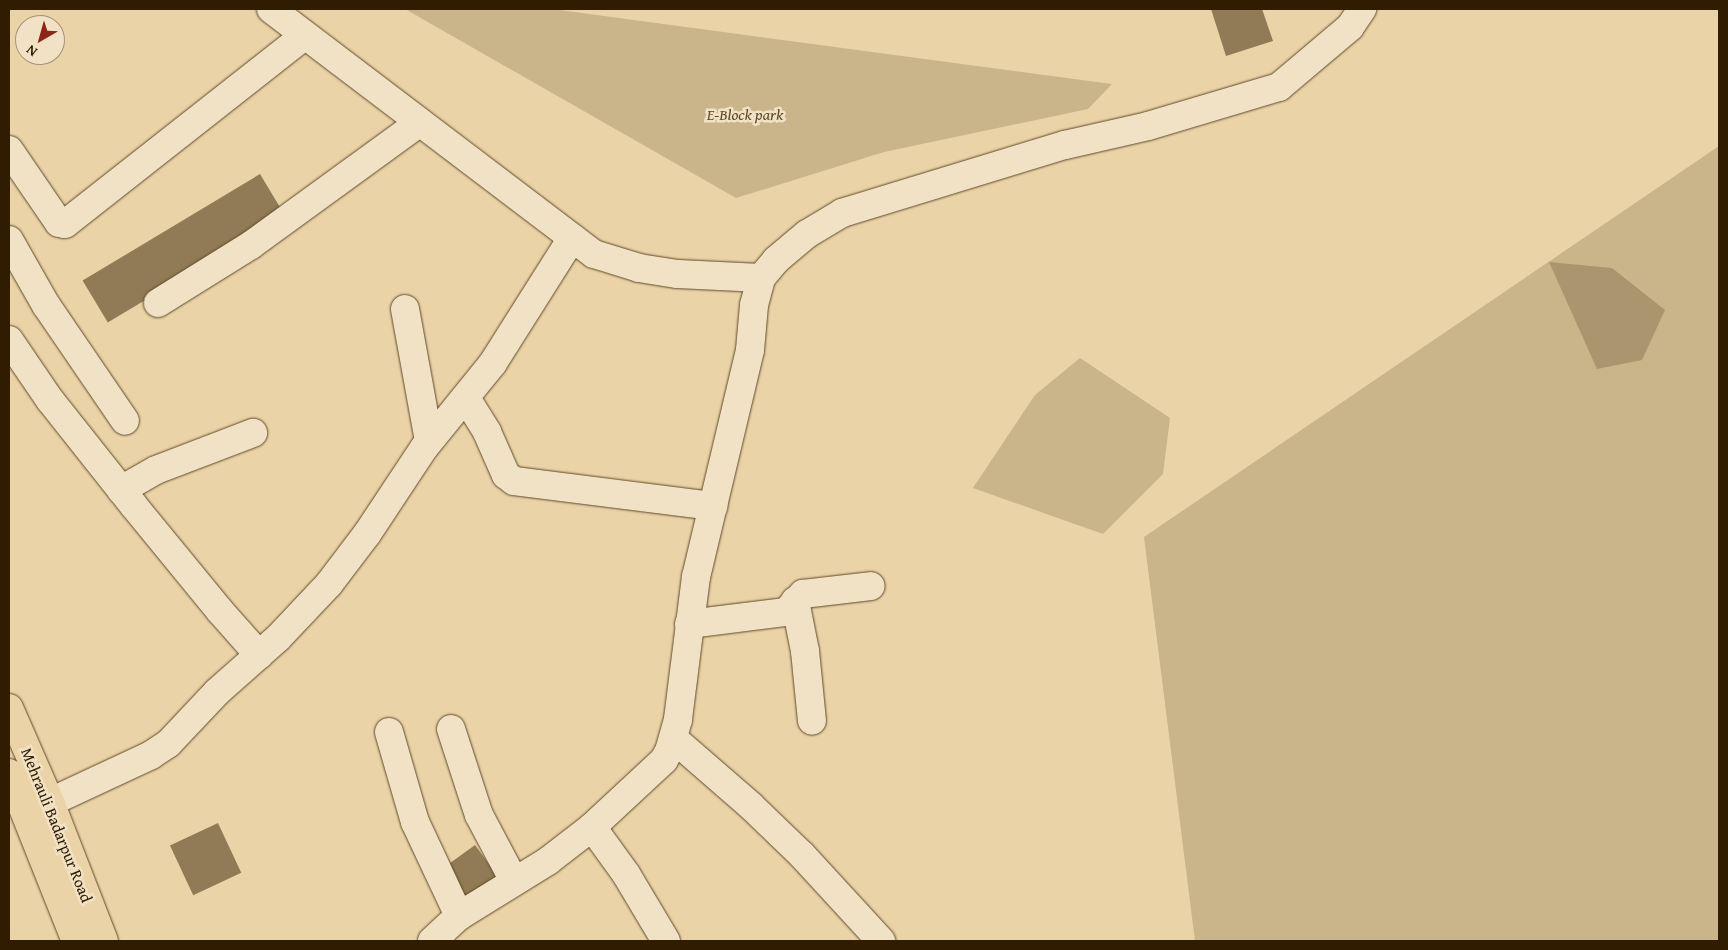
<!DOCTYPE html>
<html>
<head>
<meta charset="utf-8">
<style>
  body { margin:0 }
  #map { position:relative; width:1728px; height:950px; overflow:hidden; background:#ead3a6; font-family:"Gentium Book Plus",serif }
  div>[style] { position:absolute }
  .green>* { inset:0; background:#cab48a }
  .water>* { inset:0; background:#ab956e }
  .building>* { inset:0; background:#917b56; transform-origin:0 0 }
  .roads { filter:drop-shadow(0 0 1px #5e4a2a) drop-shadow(0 0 1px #5e4a2a) }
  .minor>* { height:28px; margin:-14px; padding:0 14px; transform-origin:14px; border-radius:14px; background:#f1e2c5 }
  .primary>* { height:28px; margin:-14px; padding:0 14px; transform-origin:14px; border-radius:14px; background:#ead3a6 }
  span { translate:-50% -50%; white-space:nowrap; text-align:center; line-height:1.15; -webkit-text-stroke:5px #f1e2c5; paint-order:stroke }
  .park-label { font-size:16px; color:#5e4a29; font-style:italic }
  .street-label { font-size:16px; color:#301c00 }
  .frame { position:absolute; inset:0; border:10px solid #301c00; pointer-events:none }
  .north { position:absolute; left:15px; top:15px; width:50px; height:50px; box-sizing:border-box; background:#f1e2c5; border:1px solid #a49376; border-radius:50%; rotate:218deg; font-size:14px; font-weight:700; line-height:20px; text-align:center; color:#301c00 }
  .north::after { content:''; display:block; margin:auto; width:18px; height:22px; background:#8f2418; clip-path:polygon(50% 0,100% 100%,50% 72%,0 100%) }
</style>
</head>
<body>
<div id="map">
  <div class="green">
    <div style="clip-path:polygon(405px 9px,552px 9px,1112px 84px,1088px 109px,884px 152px,736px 198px)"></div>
    <div style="clip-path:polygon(1719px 146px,1719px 941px,1195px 941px,1144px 537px)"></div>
    <div style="clip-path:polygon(1080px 358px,1170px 418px,1163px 474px,1103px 534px,973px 488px,1035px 395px)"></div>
  </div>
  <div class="water">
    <div style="clip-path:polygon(1549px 262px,1612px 268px,1665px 310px,1642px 360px,1597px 369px)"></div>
  </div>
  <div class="building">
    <div style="clip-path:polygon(1211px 9px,1262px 9px,1273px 41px,1226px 56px)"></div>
    <div style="left:260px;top:174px;width:49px;height:207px;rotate:59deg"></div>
    <div style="left:218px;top:823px;width:55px;height:53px;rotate:65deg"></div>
    <div style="left:475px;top:845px;width:43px;height:41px;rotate:54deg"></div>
  </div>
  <div class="roads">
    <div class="minor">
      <div style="left:271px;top:9px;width:405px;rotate:37.2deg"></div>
      <div style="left:594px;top:254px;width:47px;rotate:17.3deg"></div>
      <div style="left:639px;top:268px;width:39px;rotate:9deg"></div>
      <div style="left:678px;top:274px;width:83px;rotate:2.8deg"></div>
      <div style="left:9px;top:150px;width:88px;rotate:55.6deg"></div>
      <div style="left:59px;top:223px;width:6px;rotate:9deg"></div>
      <div style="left:65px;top:224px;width:305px;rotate:-38.2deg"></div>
      <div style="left:9px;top:240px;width:75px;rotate:60.4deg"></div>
      <div style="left:46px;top:305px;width:140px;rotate:55.7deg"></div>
      <div style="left:158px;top:303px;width:110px;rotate:-31.9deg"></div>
      <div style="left:251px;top:245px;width:208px;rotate:-36deg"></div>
      <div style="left:405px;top:309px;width:134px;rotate:79.7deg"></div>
      <div style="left:9px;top:340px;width:73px;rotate:55.7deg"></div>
      <div style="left:50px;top:400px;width:135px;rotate:51.6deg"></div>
      <div style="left:134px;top:506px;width:136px;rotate:50.7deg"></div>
      <div style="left:220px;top:611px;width:59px;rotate:48.4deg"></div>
      <div style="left:466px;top:398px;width:40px;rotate:58deg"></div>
      <div style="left:487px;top:432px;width:47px;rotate:66.2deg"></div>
      <div style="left:506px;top:475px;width:10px;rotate:37deg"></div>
      <div style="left:514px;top:481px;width:201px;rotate:7.2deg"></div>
      <div style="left:121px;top:490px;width:40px;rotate:-29.7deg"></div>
      <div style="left:156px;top:470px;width:104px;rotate:-20.9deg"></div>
      <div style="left:795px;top:601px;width:51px;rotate:78.7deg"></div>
      <div style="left:805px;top:651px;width:70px;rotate:84.3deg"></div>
      <div style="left:689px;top:624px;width:98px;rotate:-7.1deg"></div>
      <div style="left:786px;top:612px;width:25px;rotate:-47deg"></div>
      <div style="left:803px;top:594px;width:68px;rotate:-6.7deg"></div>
      <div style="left:451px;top:729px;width:90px;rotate:72deg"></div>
      <div style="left:479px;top:815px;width:75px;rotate:62.1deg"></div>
      <div style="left:389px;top:732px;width:94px;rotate:73.9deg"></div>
      <div style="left:415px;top:822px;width:104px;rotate:64.9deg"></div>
      <div style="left:674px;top:739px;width:102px;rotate:41deg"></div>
      <div style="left:751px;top:806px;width:71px;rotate:43.9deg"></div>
      <div style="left:802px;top:855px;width:117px;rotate:47.4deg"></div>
      <div style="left:29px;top:812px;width:135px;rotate:-25deg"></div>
      <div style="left:151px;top:755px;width:20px;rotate:-33deg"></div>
      <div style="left:168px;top:744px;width:71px;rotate:-46.7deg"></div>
      <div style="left:217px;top:692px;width:81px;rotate:-41.5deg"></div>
      <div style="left:278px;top:638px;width:74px;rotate:-46.6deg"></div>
      <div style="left:329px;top:584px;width:63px;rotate:-52.8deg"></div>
      <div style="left:367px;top:534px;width:103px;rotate:-56.5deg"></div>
      <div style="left:424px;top:448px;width:109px;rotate:-50.9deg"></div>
      <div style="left:493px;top:363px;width:148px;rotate:-57.7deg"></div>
      <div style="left:592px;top:827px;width:58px;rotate:54.1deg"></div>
      <div style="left:626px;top:874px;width:78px;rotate:59.2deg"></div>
      <div style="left:432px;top:941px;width:37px;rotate:-43deg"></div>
      <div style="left:459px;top:916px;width:105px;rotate:-31.7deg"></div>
      <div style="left:548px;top:861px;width:56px;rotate:-37.7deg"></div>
      <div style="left:592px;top:827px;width:98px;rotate:-42.9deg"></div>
      <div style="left:664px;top:760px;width:10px;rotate:-61deg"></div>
      <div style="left:669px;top:751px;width:33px;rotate:-74deg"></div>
      <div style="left:678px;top:719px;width:143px;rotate:-82.8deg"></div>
      <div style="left:696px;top:577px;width:233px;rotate:-76.6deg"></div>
      <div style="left:750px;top:350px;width:45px;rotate:-84.9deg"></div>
      <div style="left:754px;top:305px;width:28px;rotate:-75deg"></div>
      <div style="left:761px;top:278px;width:23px;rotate:-50deg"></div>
      <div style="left:776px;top:260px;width:40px;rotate:-40deg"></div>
      <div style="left:807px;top:234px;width:41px;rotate:-31deg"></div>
      <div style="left:842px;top:213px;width:233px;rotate:-17deg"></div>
      <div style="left:1065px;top:145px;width:85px;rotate:-12.9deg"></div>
      <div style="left:1148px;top:126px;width:137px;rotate:-16.6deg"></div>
      <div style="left:1279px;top:87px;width:93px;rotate:-40.2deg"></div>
      <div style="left:1350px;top:27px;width:22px;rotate:-56deg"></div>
    </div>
    <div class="primary">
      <div style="left:9px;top:708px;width:103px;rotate:66.4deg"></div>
      <div style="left:50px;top:802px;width:149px;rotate:68.8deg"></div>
      <div style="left:9px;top:773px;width:181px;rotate:68.3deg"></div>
    </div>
  </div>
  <div class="park-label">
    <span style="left:745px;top:114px">E-Block park</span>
  </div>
  <div class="street-label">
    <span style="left:57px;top:825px;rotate:68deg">Mehrauli Badarpur Road</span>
  </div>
  <div class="frame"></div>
  <div class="north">N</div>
</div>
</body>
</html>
